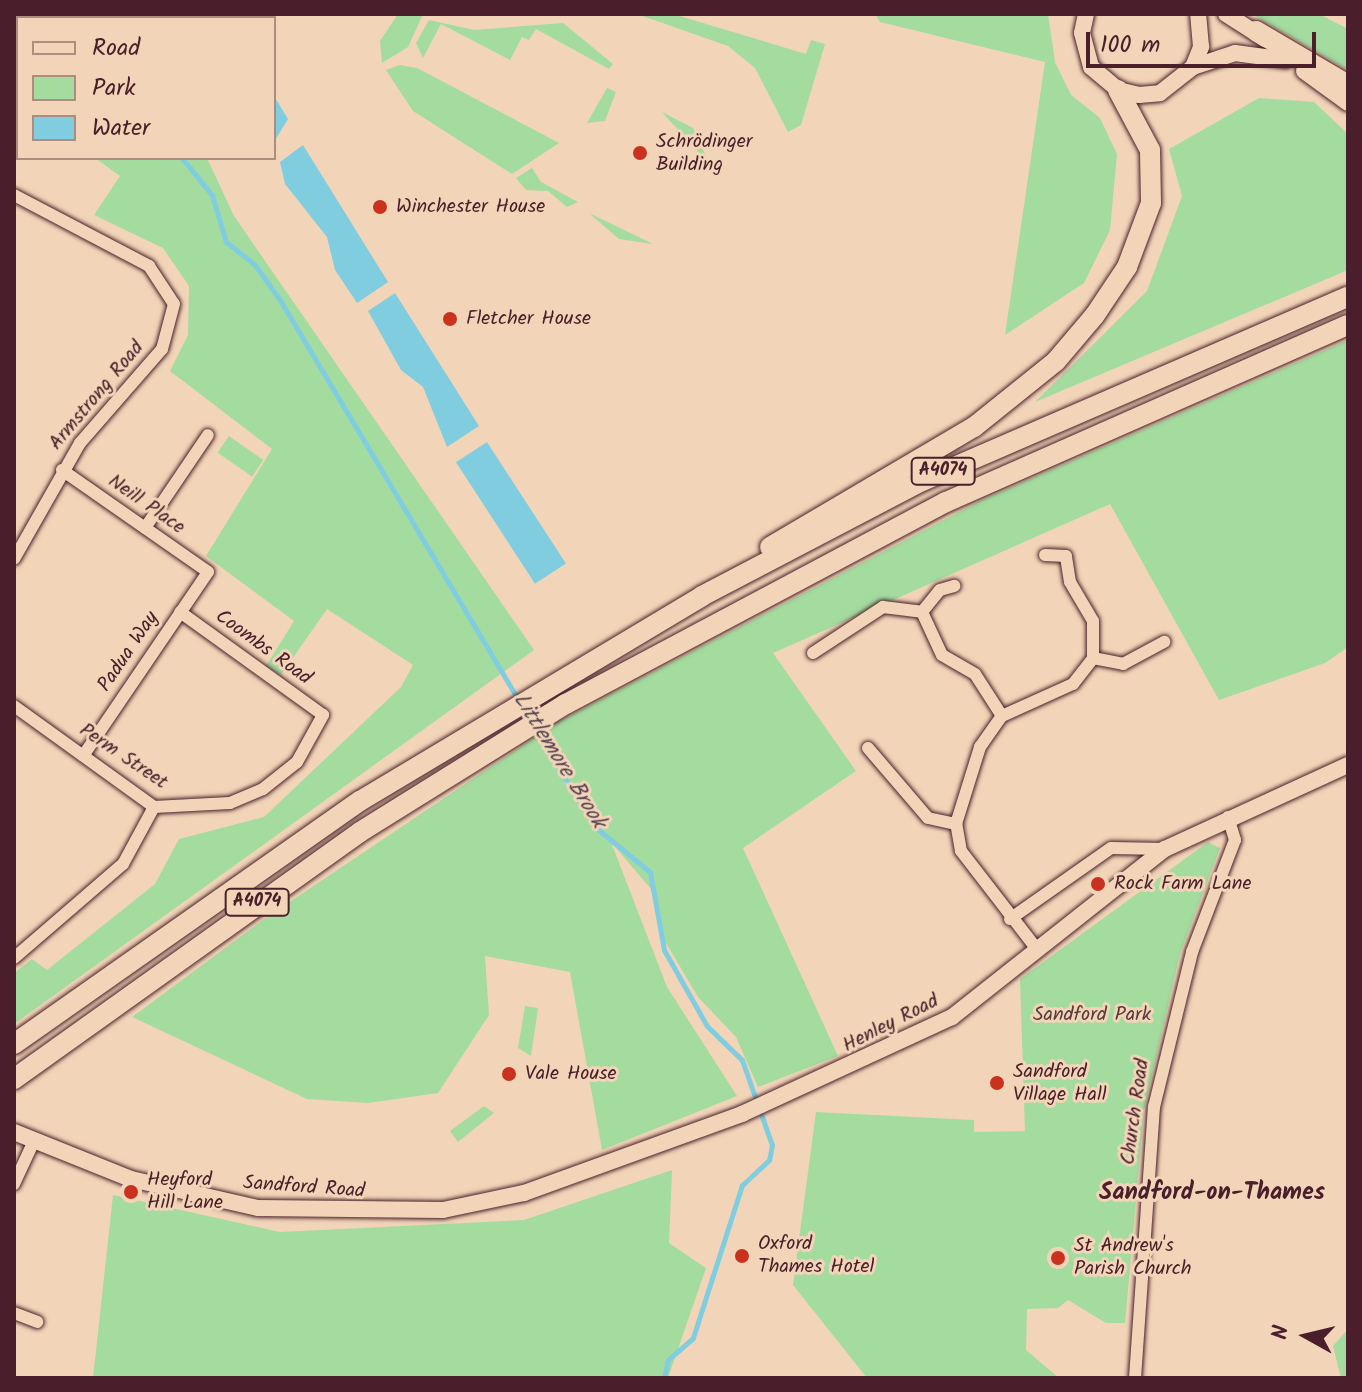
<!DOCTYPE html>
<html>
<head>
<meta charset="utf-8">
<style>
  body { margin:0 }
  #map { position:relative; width:1362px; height:1392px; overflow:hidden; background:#f2d5b8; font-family:Kalam,sans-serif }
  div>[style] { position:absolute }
  .green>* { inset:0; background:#a4db9f; transform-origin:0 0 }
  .water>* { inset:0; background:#81cde0; transform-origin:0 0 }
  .stream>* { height:5px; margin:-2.5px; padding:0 2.5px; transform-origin:2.5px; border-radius:2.5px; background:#81cde0 }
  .roads { filter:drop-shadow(0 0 2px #4a1f2b) drop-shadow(0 0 2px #4a1f2b) }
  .minor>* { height:12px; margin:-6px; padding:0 6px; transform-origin:6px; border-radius:6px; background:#f2d5b8 }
  .tertiary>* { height:16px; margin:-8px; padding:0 8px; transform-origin:8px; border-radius:8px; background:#f2d5b8 }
  .primary>* { height:20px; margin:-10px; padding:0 10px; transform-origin:10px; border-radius:10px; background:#f2d5b8 }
  .dots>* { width:22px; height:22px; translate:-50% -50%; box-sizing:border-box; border:4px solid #f2d5b8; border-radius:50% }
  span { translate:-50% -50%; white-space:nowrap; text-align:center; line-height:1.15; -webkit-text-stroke:6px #f2d5b8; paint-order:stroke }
  .shield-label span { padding:2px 6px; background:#f2d5b8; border:2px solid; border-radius:6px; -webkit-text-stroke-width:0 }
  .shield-label { font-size:18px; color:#4a1f2b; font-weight:700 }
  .poi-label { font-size:20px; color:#4a1f2b }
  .left { translate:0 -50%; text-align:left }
  .street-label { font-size:20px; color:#4a1f2b }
  .park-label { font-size:20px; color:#583b3c }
  .water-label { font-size:22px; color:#55424f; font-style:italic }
  .quarter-label { font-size:24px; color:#4a1f2b; font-weight:700 }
  .frame { position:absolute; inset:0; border:16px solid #4a1f2b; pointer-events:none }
  .legend { position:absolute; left:16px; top:16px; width:260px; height:144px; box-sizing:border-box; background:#f2d5b8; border:2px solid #af8c80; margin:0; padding:10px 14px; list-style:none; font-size:24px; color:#4a1f2b }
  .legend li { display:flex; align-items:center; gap:16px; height:40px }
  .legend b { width:40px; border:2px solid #af8c80 }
  .north { position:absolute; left:1266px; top:1296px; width:80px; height:80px; -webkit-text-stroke:6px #f2d5b8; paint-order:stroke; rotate:278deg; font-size:22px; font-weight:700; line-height:32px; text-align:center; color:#4a1f2b }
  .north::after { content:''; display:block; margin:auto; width:28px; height:36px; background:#4a1f2b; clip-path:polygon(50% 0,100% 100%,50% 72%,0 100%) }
  .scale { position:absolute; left:1086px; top:32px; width:230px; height:36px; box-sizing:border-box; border:4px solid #4a1f2b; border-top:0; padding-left:10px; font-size:24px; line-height:28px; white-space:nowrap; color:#4a1f2b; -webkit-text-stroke:6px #f2d5b8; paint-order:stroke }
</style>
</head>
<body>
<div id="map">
  <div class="green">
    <div style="left:19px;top:14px;width:121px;height:6px"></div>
    <div style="clip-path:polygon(398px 14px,423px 14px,408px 47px,382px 63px,380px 41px)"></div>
    <div style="clip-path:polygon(637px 14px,673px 14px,806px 54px,811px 40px,825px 44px,801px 125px,788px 132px,755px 68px,728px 46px)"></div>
    <div style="clip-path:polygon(875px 14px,1048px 14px,1055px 62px,1071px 95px,1100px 118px,1117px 154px,1110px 230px,1084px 283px,1005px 335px,1045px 62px,880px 22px)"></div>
    <div style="clip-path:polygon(1252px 14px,1319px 14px,1348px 29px,1348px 70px)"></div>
    <div style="clip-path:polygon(429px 20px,474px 30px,563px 23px,613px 64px,609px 69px,536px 29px,529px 40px,522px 37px,510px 60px,441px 24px,423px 58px,416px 43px)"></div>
    <div style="clip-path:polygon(400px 65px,417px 68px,559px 143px,512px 174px,413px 111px,386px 70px)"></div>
    <div style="clip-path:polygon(607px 88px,616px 92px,605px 121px,587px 123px)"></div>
    <div style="clip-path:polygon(1259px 98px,1314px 102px,1348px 134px,1348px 270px,1035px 402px,1147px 291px,1182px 196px,1169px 149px)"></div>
    <div style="clip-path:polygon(662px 112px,693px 128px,710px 165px)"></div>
    <div style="clip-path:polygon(95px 158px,207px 158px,234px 216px,534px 650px,14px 1024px,14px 973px,32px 959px,47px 970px,155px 884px,179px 839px,264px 817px,401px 687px,413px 665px,327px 609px,281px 675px,266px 666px,294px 621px,206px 556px,272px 449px,170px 371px,188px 335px,189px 286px,163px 248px,94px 215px,120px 176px)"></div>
    <div style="clip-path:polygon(532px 168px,541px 182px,578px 202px,567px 207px,548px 191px,526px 190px,516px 178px)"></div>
    <div style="clip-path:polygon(589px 213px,653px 244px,619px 239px)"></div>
    <div style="clip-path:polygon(1348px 340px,1348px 647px,1325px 663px,1219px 700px,1110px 504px,773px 653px,856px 771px,743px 848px,838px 1056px,758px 1087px,736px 1037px,698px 997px,666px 943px,651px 889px,611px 842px,667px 987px,737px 1096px,602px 1150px,570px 972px,485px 956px,489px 1015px,438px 1093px,368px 1103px,307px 1099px,132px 1017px,263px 920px,556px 723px,980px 501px)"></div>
    <div style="left:229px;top:436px;width:42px;height:20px;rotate:35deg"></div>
    <div style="clip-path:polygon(1208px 842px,1220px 848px,1180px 954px,1144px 1110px,1125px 1323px,1106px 1323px,1068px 1300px,1058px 1308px,1027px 1309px,1026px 1350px,1059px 1378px,867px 1378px,793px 1285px,816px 1112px,974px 1120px,974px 1132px,1025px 1131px,1020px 979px)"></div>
    <div style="clip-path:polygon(525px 1006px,538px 1008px,531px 1056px,518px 1048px)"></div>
    <div style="clip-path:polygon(484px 1106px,494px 1113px,458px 1142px,450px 1131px)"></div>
    <div style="clip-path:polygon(672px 1170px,669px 1243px,706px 1268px,668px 1378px,93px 1378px,113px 1195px,280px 1232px,524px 1220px)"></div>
    <div style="clip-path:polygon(1348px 1329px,1348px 1378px,1341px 1378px,1333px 1346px)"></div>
  </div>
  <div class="water">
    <div style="clip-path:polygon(274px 96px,288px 119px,274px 142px)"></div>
    <div style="clip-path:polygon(303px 145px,388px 282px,357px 303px,335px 270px,327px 237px,285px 184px,280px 162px)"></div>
    <div style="clip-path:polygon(395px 293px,479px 426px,447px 447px,423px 387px,401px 370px,368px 311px)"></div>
    <div style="left:487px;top:442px;width:145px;height:37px;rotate:57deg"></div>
  </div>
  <div class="stream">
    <div style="left:120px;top:14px;width:4px;rotate:76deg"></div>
    <div style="left:182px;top:158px;width:48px;rotate:51deg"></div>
    <div style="left:212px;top:195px;width:49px;rotate:73.4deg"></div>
    <div style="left:226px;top:242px;width:37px;rotate:38deg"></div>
    <div style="left:255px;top:265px;width:43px;rotate:54.5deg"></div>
    <div style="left:280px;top:300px;width:465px;rotate:59.2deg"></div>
    <div style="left:535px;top:729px;width:115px;rotate:58.5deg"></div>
    <div style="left:595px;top:827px;width:71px;rotate:39.3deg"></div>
    <div style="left:650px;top:872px;width:79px;rotate:79.8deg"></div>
    <div style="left:664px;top:950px;width:87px;rotate:60.5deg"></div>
    <div style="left:707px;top:1026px;width:49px;rotate:44.2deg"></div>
    <div style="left:742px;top:1060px;width:90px;rotate:70.6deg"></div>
    <div style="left:772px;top:1145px;width:15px;rotate:101deg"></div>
    <div style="left:769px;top:1160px;width:37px;rotate:137deg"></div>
    <div style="left:742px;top:1185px;width:161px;rotate:107.8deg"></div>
    <div style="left:693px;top:1338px;width:33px;rotate:139deg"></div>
    <div style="left:668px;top:1360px;width:18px;rotate:103deg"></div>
  </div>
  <div class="roads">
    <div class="minor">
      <div style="left:14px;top:195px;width:153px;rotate:27.7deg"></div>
      <div style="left:149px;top:266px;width:45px;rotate:56.7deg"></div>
      <div style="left:174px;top:304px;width:47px;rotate:104.9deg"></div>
      <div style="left:162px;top:349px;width:125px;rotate:131.1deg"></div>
      <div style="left:80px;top:443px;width:133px;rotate:119.6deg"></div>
      <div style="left:62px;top:470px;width:178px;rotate:34.9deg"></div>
      <div style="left:208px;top:572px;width:222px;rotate:124.2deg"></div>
      <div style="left:145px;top:528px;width:112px;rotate:-55.9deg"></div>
      <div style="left:922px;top:612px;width:28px;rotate:-51deg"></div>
      <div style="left:940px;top:590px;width:15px;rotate:-16deg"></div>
      <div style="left:813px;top:653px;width:84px;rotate:-33.3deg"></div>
      <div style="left:883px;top:607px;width:39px;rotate:7deg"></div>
      <div style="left:922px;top:612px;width:47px;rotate:65.1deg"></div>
      <div style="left:942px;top:655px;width:38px;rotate:30deg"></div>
      <div style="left:975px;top:674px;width:50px;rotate:57.3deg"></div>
      <div style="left:1093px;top:658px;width:31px;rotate:11deg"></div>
      <div style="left:1123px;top:664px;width:47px;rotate:-28.2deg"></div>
      <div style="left:14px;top:706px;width:173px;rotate:35.8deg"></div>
      <div style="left:154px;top:807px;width:76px;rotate:-3deg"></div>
      <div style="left:230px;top:803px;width:36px;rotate:-23deg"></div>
      <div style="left:263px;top:789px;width:43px;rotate:-38.5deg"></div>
      <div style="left:297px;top:762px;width:54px;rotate:-61deg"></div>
      <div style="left:323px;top:715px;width:176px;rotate:-144.2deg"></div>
      <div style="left:868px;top:748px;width:92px;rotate:49.4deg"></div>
      <div style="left:928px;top:818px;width:29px;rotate:12deg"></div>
      <div style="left:1010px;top:919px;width:123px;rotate:-35.1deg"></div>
      <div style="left:1111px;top:848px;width:54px;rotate:1.1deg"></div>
      <div style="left:1036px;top:948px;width:123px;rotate:-127.7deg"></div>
      <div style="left:961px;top:851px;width:27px;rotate:-100deg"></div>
      <div style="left:956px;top:824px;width:81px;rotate:-72.7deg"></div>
      <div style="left:980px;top:747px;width:38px;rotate:-55deg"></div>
      <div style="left:1002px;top:716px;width:78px;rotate:-24.3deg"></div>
      <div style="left:1073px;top:684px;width:33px;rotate:-52deg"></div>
      <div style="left:1093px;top:658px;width:37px;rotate:-90deg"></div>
      <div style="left:1093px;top:621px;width:45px;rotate:-120.5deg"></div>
      <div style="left:1070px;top:582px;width:26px;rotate:-99deg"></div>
      <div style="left:1066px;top:556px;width:21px;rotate:-177deg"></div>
      <div style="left:14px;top:958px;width:144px;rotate:-40.8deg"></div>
      <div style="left:123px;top:864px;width:65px;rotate:-61.5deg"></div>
      <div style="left:14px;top:1184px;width:47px;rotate:-65.1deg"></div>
      <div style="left:14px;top:1313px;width:25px;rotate:21deg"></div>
      <div style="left:1135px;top:1378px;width:272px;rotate:-86deg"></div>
      <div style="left:1154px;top:1107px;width:160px;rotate:-76.2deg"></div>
      <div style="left:1192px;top:952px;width:120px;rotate:-69deg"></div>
      <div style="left:1235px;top:840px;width:24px;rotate:-107deg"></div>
    </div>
    <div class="tertiary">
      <div style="left:1086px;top:14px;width:19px;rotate:102deg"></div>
      <div style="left:1082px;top:33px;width:35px;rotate:75deg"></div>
      <div style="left:1091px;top:67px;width:35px;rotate:40deg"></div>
      <div style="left:1118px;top:90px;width:22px;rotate:13deg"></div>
      <div style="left:1139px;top:95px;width:21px;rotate:-5deg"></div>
      <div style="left:1160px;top:93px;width:42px;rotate:-38.2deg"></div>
      <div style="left:1193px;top:67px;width:22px;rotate:-68deg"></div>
      <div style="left:1201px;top:47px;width:33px;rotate:-95deg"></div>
      <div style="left:1226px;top:14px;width:46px;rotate:32.7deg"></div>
      <div style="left:1193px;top:67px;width:44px;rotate:-18.4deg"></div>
      <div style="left:1235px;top:53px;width:52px;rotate:7.7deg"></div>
      <div style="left:1304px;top:71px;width:54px;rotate:36deg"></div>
      <div style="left:14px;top:1132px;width:126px;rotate:21.9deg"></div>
      <div style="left:131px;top:1179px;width:130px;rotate:12.9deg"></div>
      <div style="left:258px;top:1208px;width:185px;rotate:0.6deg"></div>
      <div style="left:443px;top:1210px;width:83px;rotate:-11.9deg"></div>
      <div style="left:524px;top:1193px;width:232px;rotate:-19.9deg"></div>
      <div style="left:742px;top:1114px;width:231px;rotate:-24.8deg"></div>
      <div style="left:952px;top:1017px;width:271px;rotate:-38.3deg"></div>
      <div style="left:1165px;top:849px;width:201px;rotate:-24.7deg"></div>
    </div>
    <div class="primary">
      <div style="left:1256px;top:31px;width:107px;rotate:30.4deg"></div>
      <div style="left:770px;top:547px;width:237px;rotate:-30.5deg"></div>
      <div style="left:974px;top:427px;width:105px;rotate:-38.8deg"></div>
      <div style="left:1056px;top:361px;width:60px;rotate:-49.7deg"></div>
      <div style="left:1095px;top:315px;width:58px;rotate:-56.3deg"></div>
      <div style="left:1127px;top:267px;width:68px;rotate:-69.4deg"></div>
      <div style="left:1151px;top:203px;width:53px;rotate:-91.1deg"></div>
      <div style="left:1150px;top:150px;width:68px;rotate:-118.1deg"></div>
      <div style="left:14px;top:1044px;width:423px;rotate:-35.1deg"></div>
      <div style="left:360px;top:801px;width:399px;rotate:-30.9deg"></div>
      <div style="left:702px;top:596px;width:248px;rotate:-27.6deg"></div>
      <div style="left:922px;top:481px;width:464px;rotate:-23.4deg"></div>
      <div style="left:14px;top:1079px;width:425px;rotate:-35.5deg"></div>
      <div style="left:360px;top:832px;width:243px;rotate:-31.9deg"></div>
      <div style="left:566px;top:704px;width:430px;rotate:-28deg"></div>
      <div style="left:946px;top:502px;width:439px;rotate:-23.8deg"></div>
    </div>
  </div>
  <div class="dots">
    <div style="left:640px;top:153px;background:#c8321e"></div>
    <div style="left:380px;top:207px;background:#c8321e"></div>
    <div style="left:450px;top:319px;background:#c8321e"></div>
    <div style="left:1098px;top:884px;background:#c8321e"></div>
    <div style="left:509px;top:1074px;background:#c8321e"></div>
    <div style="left:997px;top:1083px;background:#c8321e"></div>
    <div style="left:131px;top:1192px;background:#c8321e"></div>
    <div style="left:742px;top:1256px;background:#c8321e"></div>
    <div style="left:1058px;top:1258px;background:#c8321e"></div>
  </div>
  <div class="shield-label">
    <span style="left:943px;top:471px">A4074</span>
    <span style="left:257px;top:902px">A4074</span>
  </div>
  <div class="poi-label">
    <span class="left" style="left:656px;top:154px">Schrödinger<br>Building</span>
    <span class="left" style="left:396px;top:207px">Winchester House</span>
    <span class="left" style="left:466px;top:319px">Fletcher House</span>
    <span class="left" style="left:1114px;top:884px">Rock Farm Lane</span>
    <span class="left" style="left:1013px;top:1084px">Sandford<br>Village Hall</span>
    <span class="left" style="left:525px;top:1074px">Vale House</span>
    <span class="left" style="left:147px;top:1192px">Heyford<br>Hill Lane</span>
    <span class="left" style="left:758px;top:1256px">Oxford<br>Thames Hotel</span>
    <span class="left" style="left:1074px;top:1258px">St Andrew's<br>Parish Church</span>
  </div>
  <div class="street-label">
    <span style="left:97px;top:396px;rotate:-50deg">Armstrong Road</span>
    <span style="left:146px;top:505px;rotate:35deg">Neill Place</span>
    <span style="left:263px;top:648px;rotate:36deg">Coombs Road</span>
    <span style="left:129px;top:652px;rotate:-56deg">Padua Way</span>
    <span style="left:123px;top:757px;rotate:34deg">Perm Street</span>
    <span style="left:891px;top:1024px;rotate:-27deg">Henley Road</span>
    <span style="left:1136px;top:1112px;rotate:-82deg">Church Road</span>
    <span style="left:304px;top:1188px;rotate:4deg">Sandford Road</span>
  </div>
  <div class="park-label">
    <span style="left:1092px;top:1015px">Sandford Park</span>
  </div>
  <div class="water-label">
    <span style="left:559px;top:761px;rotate:58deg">Littlemore Brook</span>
  </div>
  <div class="quarter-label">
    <span style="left:1212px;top:1193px">Sandford-on-Thames</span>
  </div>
  <div class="frame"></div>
  <ul class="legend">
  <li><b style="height:10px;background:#f2d5b8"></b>Road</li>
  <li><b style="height:22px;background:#a4db9f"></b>Park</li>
  <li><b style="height:22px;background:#81cde0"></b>Water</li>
  </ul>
  <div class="north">N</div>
  <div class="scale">100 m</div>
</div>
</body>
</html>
